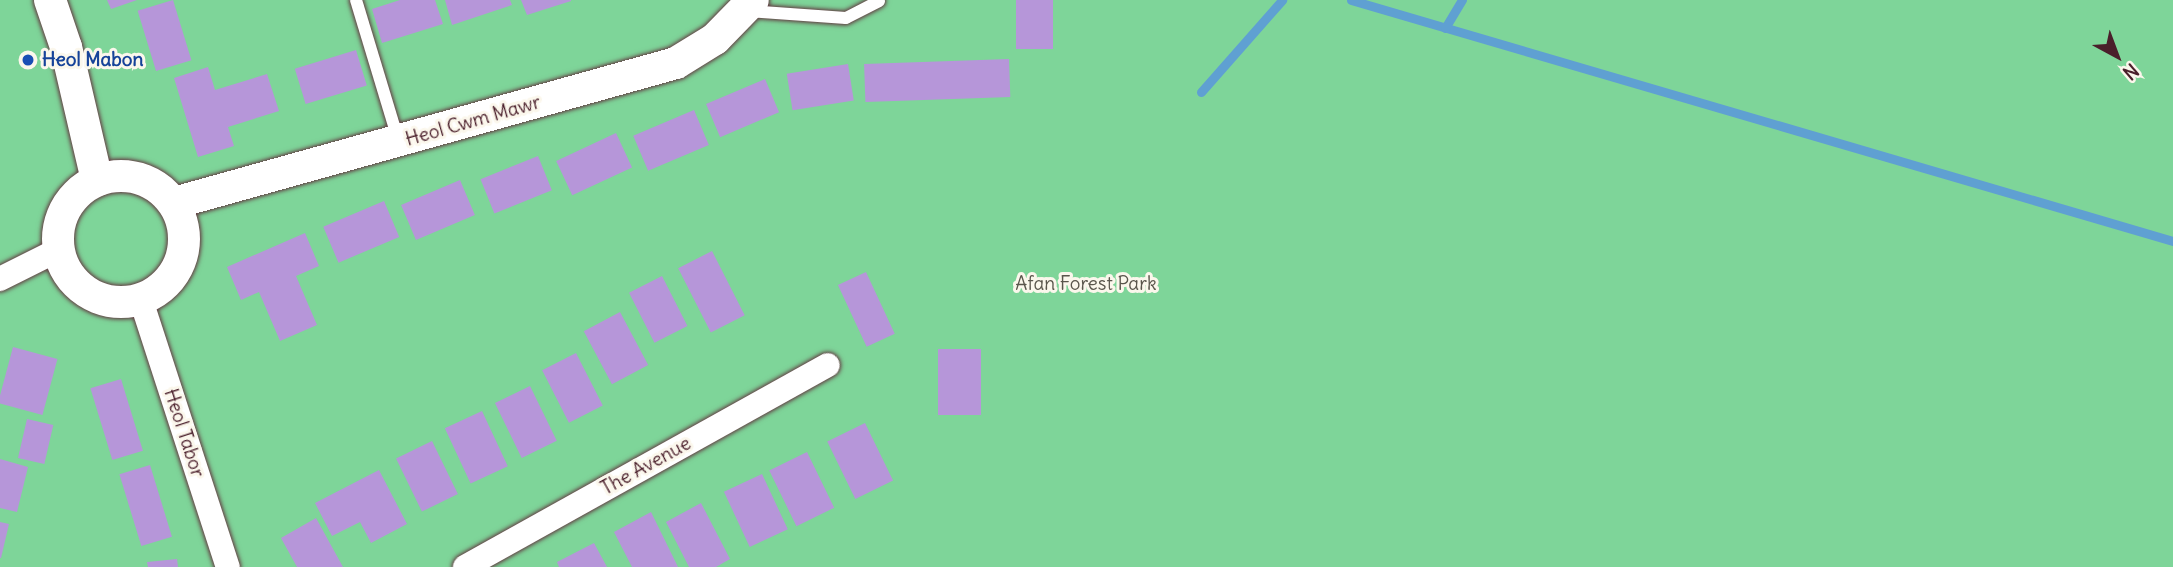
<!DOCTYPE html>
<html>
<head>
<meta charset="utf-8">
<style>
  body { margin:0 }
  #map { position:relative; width:2173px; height:567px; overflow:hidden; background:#eee5c8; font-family:Delius,sans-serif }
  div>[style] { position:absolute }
  .green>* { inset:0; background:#7ed599; transform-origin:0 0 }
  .stream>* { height:9px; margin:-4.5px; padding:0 4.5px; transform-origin:4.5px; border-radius:4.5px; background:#5fa0d2 }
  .building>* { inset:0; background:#b696d9; transform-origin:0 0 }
  .roads { filter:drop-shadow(0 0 2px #633d43) drop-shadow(0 0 2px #633d43) }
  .service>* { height:12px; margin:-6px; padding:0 6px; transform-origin:6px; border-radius:6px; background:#fff }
  .minor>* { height:24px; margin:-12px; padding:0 12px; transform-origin:12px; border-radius:12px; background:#fff }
  .tertiary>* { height:32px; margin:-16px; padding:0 16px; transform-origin:16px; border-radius:16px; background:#fff }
  .tertiary>.ring { margin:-16px; padding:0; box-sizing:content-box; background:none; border:32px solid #fff; border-radius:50% }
  .dots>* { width:19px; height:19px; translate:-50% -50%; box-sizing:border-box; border:4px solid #fbf7ec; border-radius:50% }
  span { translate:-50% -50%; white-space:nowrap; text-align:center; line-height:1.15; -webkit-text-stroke:6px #fbf7ec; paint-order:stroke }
  .transit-label { font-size:19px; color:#164399; font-weight:700 }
  .left { translate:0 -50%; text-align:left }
  .street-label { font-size:19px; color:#4a1f2b }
  .park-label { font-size:19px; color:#5a564c }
  .north { position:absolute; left:2082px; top:21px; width:70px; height:70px; -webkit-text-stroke:5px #fbf7ec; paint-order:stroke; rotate:139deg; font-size:19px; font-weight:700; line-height:28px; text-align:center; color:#4a1f2b }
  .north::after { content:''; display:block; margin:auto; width:24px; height:32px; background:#4a1f2b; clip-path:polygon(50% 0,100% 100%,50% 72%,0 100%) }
</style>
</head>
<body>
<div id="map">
  <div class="green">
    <div style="left:0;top:0;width:2173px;height:567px"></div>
  </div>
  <div class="stream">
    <div style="left:1351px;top:0;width:857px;rotate:16.34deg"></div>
    <div style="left:1445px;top:28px;width:33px;rotate:-59deg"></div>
    <div style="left:1201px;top:92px;width:123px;rotate:-48.6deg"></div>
  </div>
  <div class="building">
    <div style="clip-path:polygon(107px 0,137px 0,111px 9px)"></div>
    <div style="left:173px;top:0;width:63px;height:37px;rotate:73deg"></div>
    <div style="clip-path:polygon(400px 0,435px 0,443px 24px,382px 43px,372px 9px)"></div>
    <div style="clip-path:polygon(445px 0,510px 0,512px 5px,452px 25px)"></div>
    <div style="clip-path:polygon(521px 0,571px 0,571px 1px,527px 15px)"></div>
    <div style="left:1016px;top:0;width:37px;height:49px"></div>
    <div style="left:356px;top:50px;width:37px;height:64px;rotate:73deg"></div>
    <div style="left:1009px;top:59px;width:38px;height:145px;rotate:88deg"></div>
    <div style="left:848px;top:64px;width:37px;height:62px;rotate:81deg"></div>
    <div style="clip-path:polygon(208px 67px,215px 90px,267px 74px,279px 111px,228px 127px,234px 146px,198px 157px,174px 78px)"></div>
    <div style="left:765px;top:79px;width:36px;height:64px;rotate:67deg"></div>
    <div style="left:694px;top:110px;width:38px;height:66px;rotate:67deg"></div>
    <div style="left:616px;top:133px;width:38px;height:66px;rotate:65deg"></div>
    <div style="left:538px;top:156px;width:37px;height:62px;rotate:68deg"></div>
    <div style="left:460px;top:180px;width:38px;height:64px;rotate:67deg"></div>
    <div style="left:384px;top:201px;width:39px;height:66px;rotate:67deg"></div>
    <div style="clip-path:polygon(305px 233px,319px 266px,296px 276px,317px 325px,280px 341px,259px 292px,241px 300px,227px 267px)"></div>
    <div style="left:712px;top:251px;width:72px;height:38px;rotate:63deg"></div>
    <div style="left:866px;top:272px;width:68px;height:31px;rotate:65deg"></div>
    <div style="left:662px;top:276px;width:56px;height:37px;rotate:63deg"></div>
    <div style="left:620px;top:312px;width:60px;height:41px;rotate:62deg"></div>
    <div style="left:13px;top:347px;width:46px;height:58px;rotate:15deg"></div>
    <div style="left:938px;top:349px;width:43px;height:66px"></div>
    <div style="left:576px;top:353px;width:59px;height:38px;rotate:63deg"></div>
    <div style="left:121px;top:379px;width:75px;height:32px;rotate:73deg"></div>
    <div style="left:530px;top:386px;width:61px;height:39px;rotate:64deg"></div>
    <div style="left:482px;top:411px;width:61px;height:41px;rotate:65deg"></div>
    <div style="left:27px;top:419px;width:27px;height:40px;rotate:13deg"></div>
    <div style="left:865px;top:423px;width:64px;height:42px;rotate:64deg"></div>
    <div style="left:432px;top:441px;width:59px;height:40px;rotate:64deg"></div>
    <div style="left:807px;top:452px;width:62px;height:42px;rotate:64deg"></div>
    <div style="clip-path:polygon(0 459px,28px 467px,17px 512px,0 508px)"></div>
    <div style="left:150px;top:465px;width:75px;height:32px;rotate:73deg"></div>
    <div style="clip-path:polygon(379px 470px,407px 524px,371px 543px,360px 522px,332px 536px,315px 503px)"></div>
    <div style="left:762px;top:474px;width:61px;height:42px;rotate:65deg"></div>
    <div style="clip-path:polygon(701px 503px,730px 559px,716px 567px,689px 567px,666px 522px)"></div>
    <div style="clip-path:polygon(651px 512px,678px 567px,632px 567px,614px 532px)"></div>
    <div style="clip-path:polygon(316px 518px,343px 567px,297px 567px,281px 538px)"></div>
    <div style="clip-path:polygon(0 522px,9px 524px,1px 558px,0 558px)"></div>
    <div style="clip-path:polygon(594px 543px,607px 567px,559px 567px,557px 562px)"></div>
    <div style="clip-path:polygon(177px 559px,178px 567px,148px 567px,147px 562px)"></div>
  </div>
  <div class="roads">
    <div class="service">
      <div style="left:356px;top:0;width:145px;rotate:73.2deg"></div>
      <div style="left:748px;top:11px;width:98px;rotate:4.1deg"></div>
      <div style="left:846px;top:18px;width:37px;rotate:-27deg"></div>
    </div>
    <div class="minor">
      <div style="left:0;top:279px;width:65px;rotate:-26.6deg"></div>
      <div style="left:141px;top:300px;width:281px;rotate:72deg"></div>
      <div style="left:465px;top:567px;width:415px;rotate:-29.1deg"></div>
    </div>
    <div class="tertiary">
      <div style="left:50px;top:0;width:50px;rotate:71.2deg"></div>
      <div style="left:66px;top:47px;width:137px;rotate:76.9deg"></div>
      <div class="ring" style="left:58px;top:176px;width:94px;height:94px"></div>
      <div style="left:174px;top:203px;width:521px;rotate:-15.58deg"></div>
      <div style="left:676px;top:63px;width:46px;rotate:-31.6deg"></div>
      <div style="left:715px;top:39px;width:54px;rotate:-45.7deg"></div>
    </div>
  </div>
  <div class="dots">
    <div style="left:28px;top:60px;background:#1a4fb4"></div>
  </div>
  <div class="transit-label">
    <span class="left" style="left:42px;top:60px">Heol Mabon</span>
  </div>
  <div class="street-label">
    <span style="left:473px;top:121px;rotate:-16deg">Heol Cwm Mawr</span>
    <span style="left:184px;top:433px;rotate:72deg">Heol Tabor</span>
    <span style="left:646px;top:466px;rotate:-29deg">The Avenue</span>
  </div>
  <div class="park-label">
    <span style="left:1086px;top:284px">Afan Forest Park</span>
  </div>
  <div class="north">N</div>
</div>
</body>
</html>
